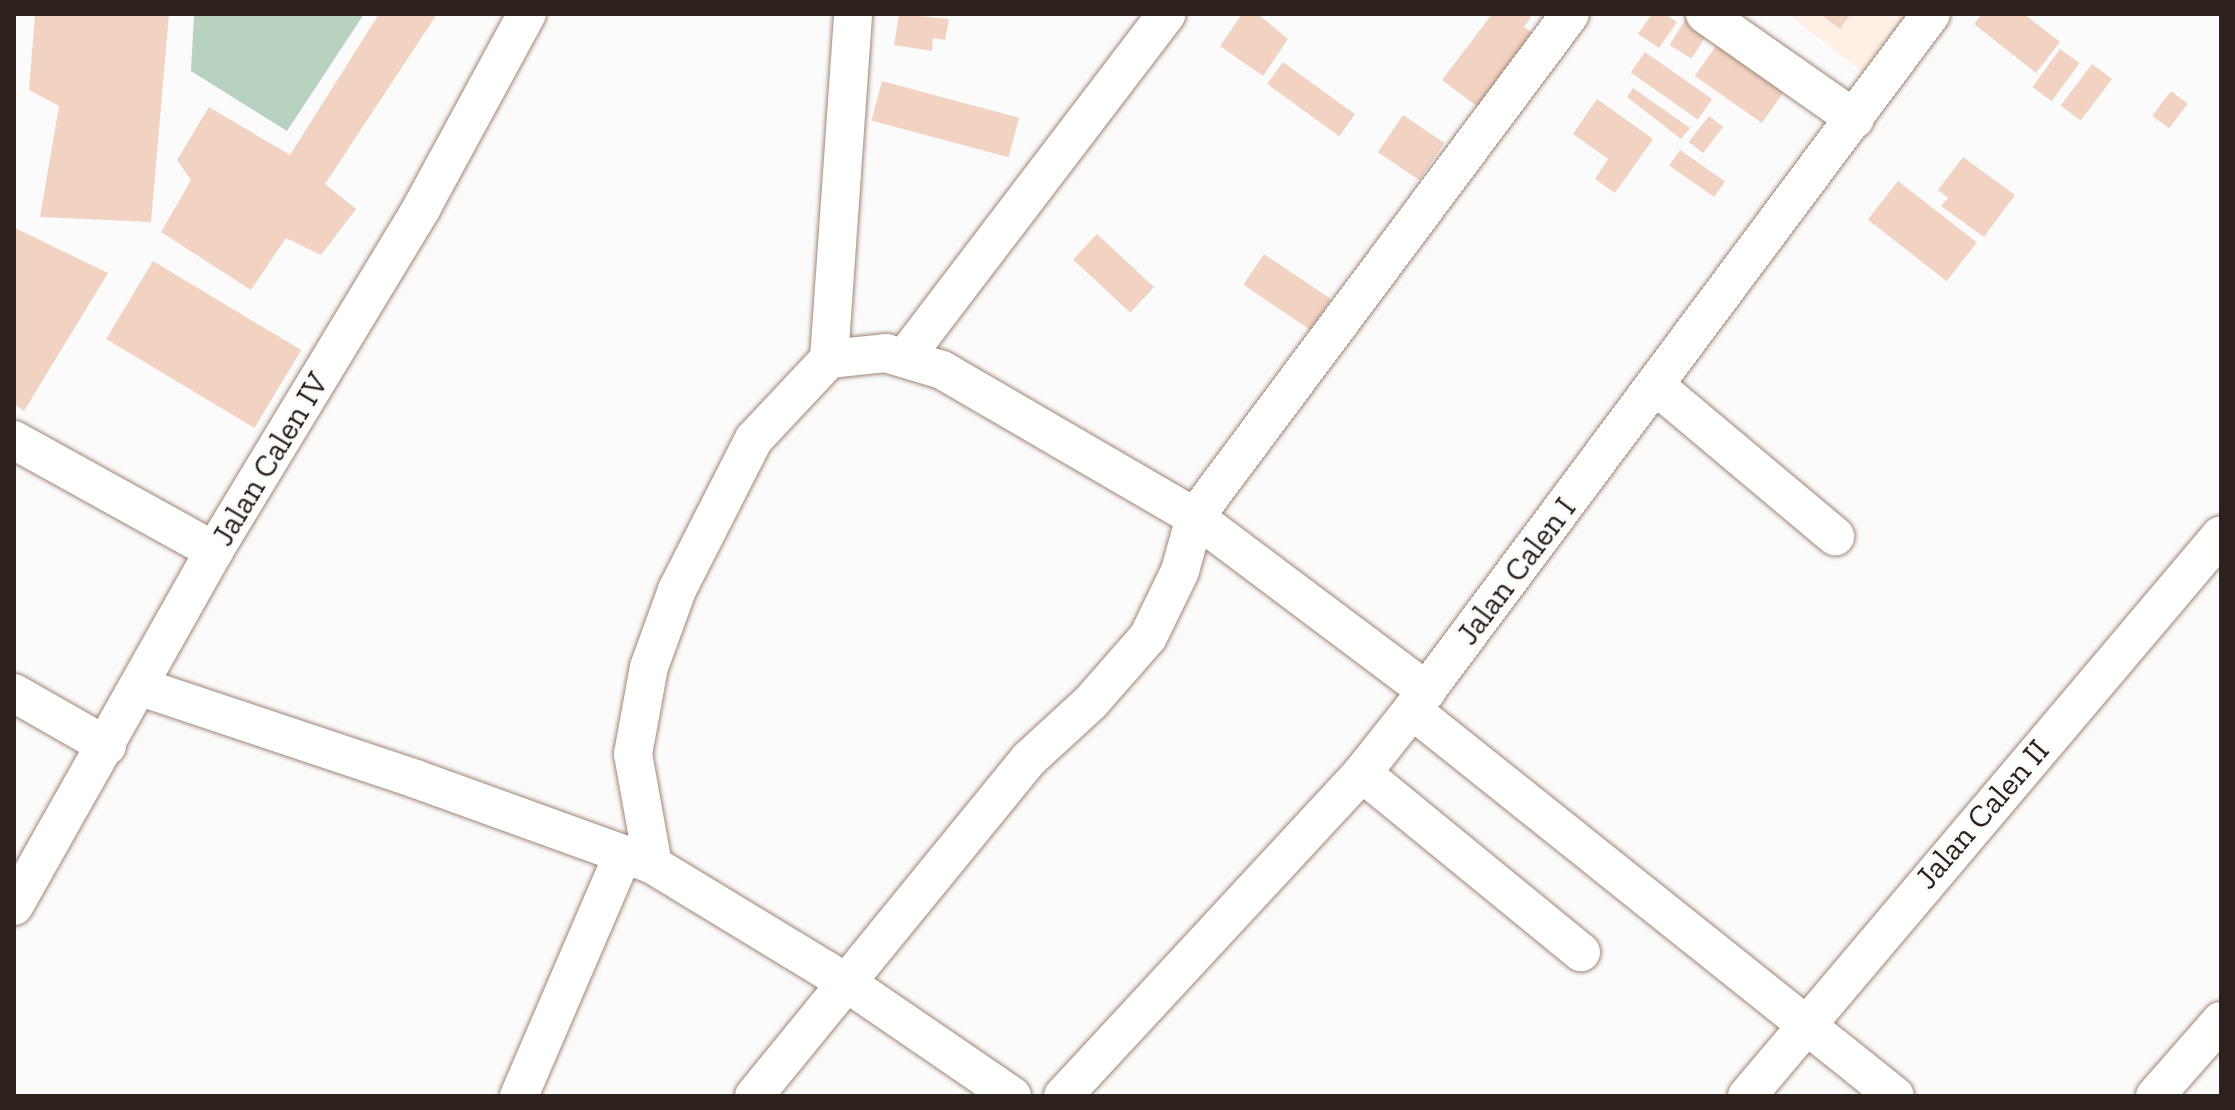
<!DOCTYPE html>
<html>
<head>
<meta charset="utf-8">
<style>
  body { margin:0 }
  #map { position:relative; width:2235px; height:1110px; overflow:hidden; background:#fbfbfb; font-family:"Zilla Slab",serif }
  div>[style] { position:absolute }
  .built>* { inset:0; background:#fff0e6 }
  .green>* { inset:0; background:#b8d2c0 }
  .building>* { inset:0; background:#f2d3c2; transform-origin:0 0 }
  .roads { filter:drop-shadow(0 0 2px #a08574) drop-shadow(0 0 2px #a08574) }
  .minor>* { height:38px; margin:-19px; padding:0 19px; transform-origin:19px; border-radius:19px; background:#fff }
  span { translate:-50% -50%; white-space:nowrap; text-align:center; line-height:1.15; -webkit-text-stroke:6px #fbfbfb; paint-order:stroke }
  .street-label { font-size:32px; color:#2d221b }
  .frame { position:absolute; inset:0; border:16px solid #2d221b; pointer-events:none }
</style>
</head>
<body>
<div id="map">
  <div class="built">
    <div style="clip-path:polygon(1788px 14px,1916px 14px,1871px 79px)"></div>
  </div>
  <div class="green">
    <div style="clip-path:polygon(194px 14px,364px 14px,287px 131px,191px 71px)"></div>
  </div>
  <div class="building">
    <div style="clip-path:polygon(35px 14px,169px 14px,151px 222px,40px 217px,59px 106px,29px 90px)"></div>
    <div style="clip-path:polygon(379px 14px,437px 14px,325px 184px,356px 209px,321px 255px,286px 238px,251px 290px,161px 232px,191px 180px,177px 160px,209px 107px,290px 155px)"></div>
    <div style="clip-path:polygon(899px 14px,949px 19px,945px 40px,933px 38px,932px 51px,894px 45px)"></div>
    <div style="clip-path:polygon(1242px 14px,1258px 14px,1288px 39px,1263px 76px,1220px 46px)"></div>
    <div style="clip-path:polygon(1492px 14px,1526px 14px,1531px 17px,1524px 27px,1541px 39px,1486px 113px,1442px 80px)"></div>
    <div style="clip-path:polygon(1652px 14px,1665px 14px,1677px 22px,1659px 48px,1638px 34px)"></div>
    <div style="clip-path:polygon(1820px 14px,1851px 14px,1840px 29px)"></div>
    <div style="clip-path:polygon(1982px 14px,2024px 14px,2060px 42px,2036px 73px,1974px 24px)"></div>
    <div style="left:1687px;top:17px;width:26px;height:33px;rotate:32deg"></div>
    <div style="left:1720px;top:40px;width:82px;height:44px;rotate:35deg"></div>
    <div style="left:2060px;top:49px;width:24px;height:47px;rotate:36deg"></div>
    <div style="left:1645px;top:52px;width:82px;height:25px;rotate:35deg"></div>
    <div style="left:1283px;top:62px;width:89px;height:27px;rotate:36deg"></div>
    <div style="left:2092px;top:64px;width:25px;height:52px;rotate:37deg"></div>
    <div style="left:882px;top:81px;width:142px;height:41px;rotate:15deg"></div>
    <div style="clip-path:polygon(1633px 88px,1690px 128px,1681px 139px,1627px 97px)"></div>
    <div style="left:2171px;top:91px;width:21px;height:31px;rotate:37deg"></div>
    <div style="clip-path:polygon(1597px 99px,1653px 139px,1615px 193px,1595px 179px,1608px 159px,1573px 134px)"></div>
    <div style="left:1403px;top:115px;width:50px;height:45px;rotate:34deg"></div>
    <div style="left:1709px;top:116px;width:18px;height:33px;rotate:38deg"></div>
    <div style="left:1680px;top:150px;width:55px;height:19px;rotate:35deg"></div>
    <div style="clip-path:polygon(1963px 157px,2015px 195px,1984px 237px,1941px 206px,1948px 198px,1938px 190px)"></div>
    <div style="left:1898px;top:181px;width:100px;height:49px;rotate:38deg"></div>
    <div style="clip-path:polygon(15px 228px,108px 273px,24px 411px,14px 404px)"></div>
    <div style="left:1097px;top:234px;width:78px;height:35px;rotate:43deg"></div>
    <div style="left:1264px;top:254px;width:81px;height:37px;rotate:34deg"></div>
    <div style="left:153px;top:261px;width:173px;height:91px;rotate:31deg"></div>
  </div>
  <div class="roads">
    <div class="minor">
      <div style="left:1705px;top:14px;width:183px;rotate:35deg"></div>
      <div style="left:906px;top:356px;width:430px;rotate:-52.7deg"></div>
      <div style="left:829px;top:359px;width:346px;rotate:-86deg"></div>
      <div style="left:1656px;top:386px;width:234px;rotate:40deg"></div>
      <div style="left:14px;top:440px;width:229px;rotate:29deg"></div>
      <div style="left:141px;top:687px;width:290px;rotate:18.5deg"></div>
      <div style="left:416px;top:779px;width:252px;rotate:19.9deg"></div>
      <div style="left:653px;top:865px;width:227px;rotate:31.3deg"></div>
      <div style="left:847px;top:983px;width:200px;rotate:34.4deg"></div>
      <div style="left:14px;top:693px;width:107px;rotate:29.7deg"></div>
      <div style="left:1412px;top:710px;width:618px;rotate:38.63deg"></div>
      <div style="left:1362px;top:773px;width:283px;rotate:39.3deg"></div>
      <div style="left:653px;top:865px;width:113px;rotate:-100.2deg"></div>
      <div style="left:633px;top:754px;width:88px;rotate:-79.6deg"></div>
      <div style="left:649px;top:667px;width:82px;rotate:-70deg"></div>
      <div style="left:677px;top:590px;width:169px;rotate:-63deg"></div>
      <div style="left:754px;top:439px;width:110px;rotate:-46.8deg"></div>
      <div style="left:829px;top:359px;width:57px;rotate:-6deg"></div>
      <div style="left:886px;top:353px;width:59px;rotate:16.9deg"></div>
      <div style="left:942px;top:370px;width:293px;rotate:30.2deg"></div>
      <div style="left:1195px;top:517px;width:290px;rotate:36.9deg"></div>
      <div style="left:14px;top:906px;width:407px;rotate:-60.6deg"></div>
      <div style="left:214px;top:551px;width:402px;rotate:-58.8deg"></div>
      <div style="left:422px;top:207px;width:220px;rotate:-61.5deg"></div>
      <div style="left:519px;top:1096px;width:263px;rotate:-66.7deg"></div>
      <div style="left:754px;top:1096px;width:435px;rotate:-50.8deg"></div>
      <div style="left:1029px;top:759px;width:84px;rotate:-42.6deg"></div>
      <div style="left:1091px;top:702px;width:86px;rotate:-48.8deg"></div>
      <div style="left:1148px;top:637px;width:73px;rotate:-64.1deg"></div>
      <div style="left:1180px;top:571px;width:56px;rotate:-74.5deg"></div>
      <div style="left:1195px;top:517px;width:627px;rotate:-53.29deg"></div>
      <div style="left:1063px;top:1096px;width:440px;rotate:-47.2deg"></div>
      <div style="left:1362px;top:773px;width:80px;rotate:-51.6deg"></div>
      <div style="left:1412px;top:710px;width:868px;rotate:-53.29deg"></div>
      <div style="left:1747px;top:1096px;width:734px;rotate:-49.8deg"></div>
      <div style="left:2155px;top:1096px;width:100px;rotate:-48.7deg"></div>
    </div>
  </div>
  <div class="street-label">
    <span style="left:270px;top:459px;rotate:-59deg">Jalan Calen IV</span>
    <span style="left:1516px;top:571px;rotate:-53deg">Jalan Calen I</span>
    <span style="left:1982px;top:814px;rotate:-49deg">Jalan Calen II</span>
  </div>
  <div class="frame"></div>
</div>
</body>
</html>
